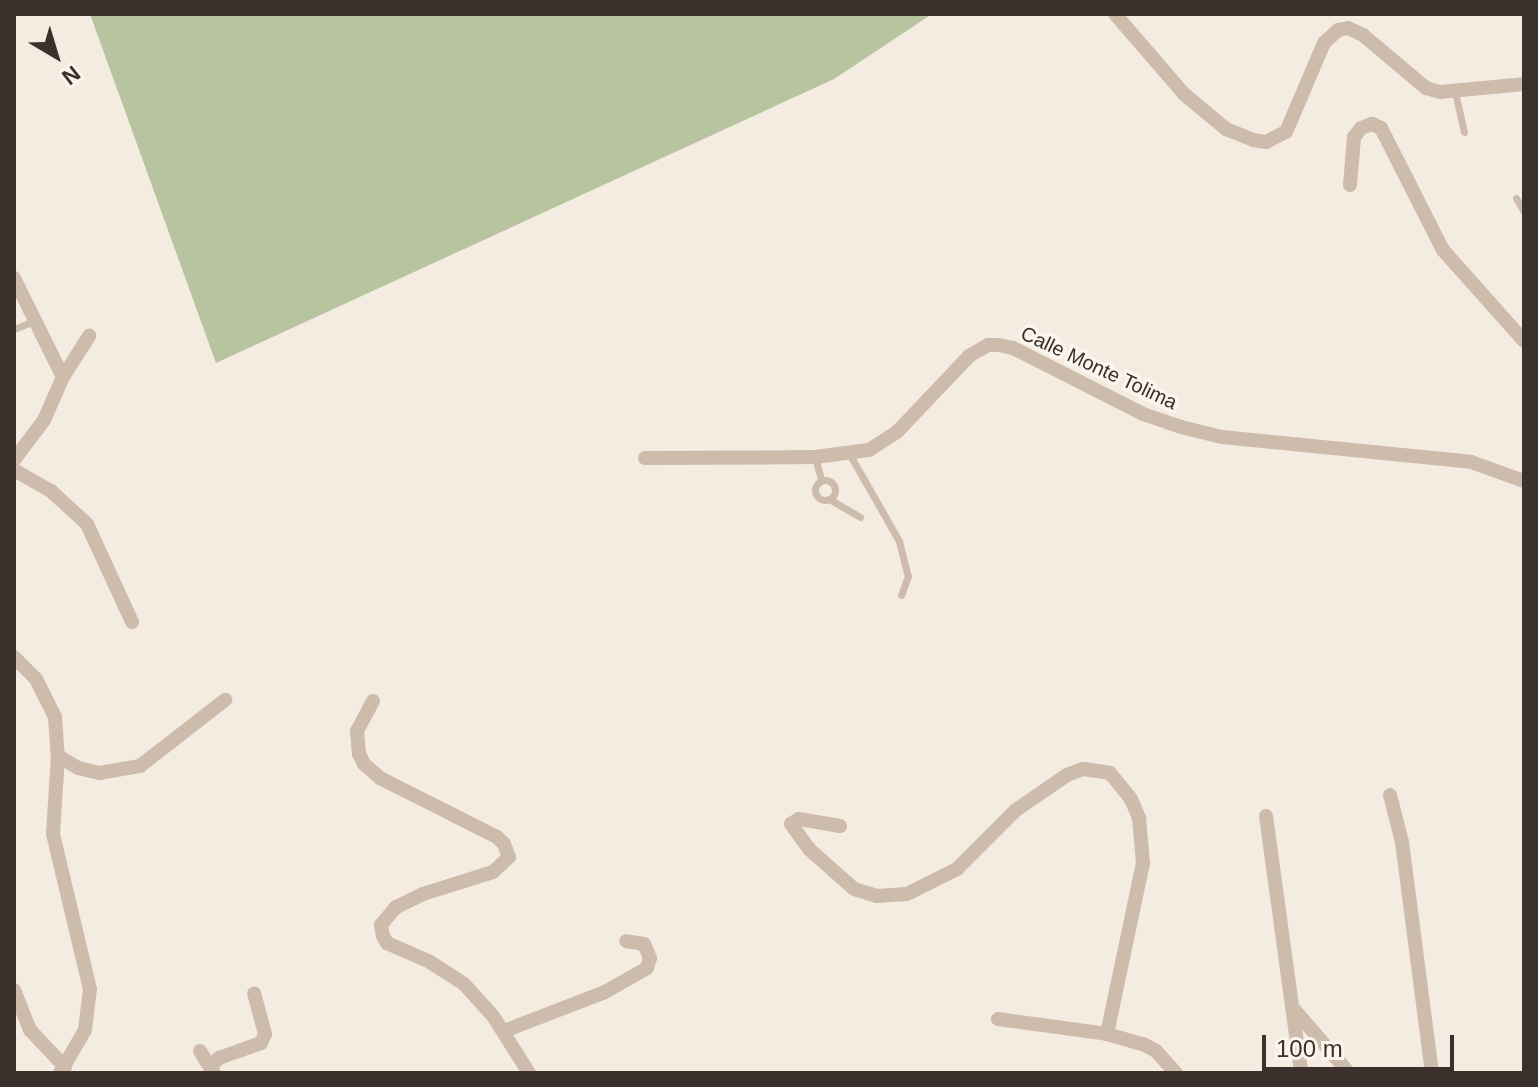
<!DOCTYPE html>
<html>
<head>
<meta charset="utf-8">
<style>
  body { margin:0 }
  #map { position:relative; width:1538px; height:1087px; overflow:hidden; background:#f4ebe1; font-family:Arial,sans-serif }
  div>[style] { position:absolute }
  .green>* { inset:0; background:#b8c4a0 }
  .service>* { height:7px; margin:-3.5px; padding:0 3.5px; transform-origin:3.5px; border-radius:3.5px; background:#cdbbac }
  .service>.ring { margin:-3.5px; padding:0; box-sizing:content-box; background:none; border:7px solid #cdbbac; border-radius:50% }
  .minor>* { height:14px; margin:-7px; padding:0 7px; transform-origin:7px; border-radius:7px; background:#cdbbac }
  span { translate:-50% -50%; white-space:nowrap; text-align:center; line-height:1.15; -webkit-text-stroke:7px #fbf5ee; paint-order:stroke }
  .street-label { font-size:20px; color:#3b302b }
  .frame { position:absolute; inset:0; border:16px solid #3b302b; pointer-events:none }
  .north { position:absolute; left:16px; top:16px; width:80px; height:80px; -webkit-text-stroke:6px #fbf5ee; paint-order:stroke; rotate:142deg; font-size:22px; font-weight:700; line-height:32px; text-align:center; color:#3b302b }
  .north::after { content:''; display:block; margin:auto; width:28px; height:36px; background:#3b302b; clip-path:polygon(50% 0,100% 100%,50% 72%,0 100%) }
  .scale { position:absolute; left:1262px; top:1035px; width:192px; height:36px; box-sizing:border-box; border:4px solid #3b302b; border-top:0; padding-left:10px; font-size:24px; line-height:28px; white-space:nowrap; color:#3b302b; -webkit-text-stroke:6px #fbf5ee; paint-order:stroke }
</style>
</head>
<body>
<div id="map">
  <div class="green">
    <div style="clip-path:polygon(90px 14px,932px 14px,834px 79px,216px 363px)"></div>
  </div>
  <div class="service">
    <div style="left:1455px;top:92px;width:41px;rotate:77.3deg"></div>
    <div style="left:1516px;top:198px;width:16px;rotate:60deg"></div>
    <div style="left:14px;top:329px;width:22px;rotate:-22deg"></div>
    <div style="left:850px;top:455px;width:99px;rotate:60.3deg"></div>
    <div style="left:899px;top:541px;width:36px;rotate:76deg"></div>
    <div style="left:908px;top:576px;width:20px;rotate:110deg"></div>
    <div style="left:815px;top:457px;width:24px;rotate:75deg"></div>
    <div class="ring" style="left:815px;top:480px;width:13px;height:13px"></div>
    <div style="left:829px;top:499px;width:36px;rotate:30deg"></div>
  </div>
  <div class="minor">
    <div style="left:1115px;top:14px;width:106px;rotate:49.2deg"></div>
    <div style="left:1184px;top:94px;width:55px;rotate:39.8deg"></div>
    <div style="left:1226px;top:129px;width:29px;rotate:22deg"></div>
    <div style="left:1253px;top:140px;width:13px;rotate:9deg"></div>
    <div style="left:1266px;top:142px;width:22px;rotate:-27deg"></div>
    <div style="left:1286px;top:132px;width:97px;rotate:-66.9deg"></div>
    <div style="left:1324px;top:43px;width:19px;rotate:-43deg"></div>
    <div style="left:1338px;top:30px;width:10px;rotate:-11deg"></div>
    <div style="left:1348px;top:28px;width:17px;rotate:25deg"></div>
    <div style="left:1363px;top:35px;width:82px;rotate:40.1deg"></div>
    <div style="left:1426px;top:88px;width:15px;rotate:16deg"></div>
    <div style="left:1440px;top:92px;width:84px;rotate:-5.4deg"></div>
    <div style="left:1350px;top:185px;width:48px;rotate:-85.2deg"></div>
    <div style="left:1354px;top:137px;width:11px;rotate:-52deg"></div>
    <div style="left:1361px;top:128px;width:12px;rotate:-20deg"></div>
    <div style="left:1372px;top:124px;width:10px;rotate:24deg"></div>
    <div style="left:1381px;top:128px;width:137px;rotate:63.1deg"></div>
    <div style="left:1443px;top:250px;width:122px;rotate:48.3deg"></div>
    <div style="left:14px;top:278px;width:110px;rotate:63.7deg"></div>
    <div style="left:645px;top:458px;width:170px;rotate:-0.3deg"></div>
    <div style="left:815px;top:457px;width:54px;rotate:-7.4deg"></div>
    <div style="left:869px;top:450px;width:33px;rotate:-33deg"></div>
    <div style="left:897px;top:432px;width:105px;rotate:-46.5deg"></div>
    <div style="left:969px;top:356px;width:22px;rotate:-30deg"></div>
    <div style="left:988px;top:345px;width:10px"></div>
    <div style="left:998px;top:345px;width:15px;rotate:11deg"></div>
    <div style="left:1013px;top:348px;width:146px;rotate:26.9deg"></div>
    <div style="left:1143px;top:414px;width:40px;rotate:18.9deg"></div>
    <div style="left:1181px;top:427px;width:42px;rotate:13.7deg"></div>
    <div style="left:1222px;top:437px;width:250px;rotate:5.7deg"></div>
    <div style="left:1471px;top:462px;width:56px;rotate:19.7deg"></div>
    <div style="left:14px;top:460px;width:50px;rotate:-53.1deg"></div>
    <div style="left:44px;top:420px;width:47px;rotate:-66.2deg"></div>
    <div style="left:63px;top:377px;width:49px;rotate:-57.6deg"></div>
    <div style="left:14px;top:470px;width:43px;rotate:29.6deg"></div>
    <div style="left:51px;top:491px;width:49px;rotate:42.5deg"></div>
    <div style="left:87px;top:524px;width:108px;rotate:65.3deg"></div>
    <div style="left:14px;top:657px;width:31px;rotate:45deg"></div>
    <div style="left:36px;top:679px;width:42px;rotate:63.4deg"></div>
    <div style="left:55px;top:717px;width:39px;rotate:86deg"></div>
    <div style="left:58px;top:756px;width:78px;rotate:93.7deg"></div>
    <div style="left:53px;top:834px;width:159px;rotate:76.6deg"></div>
    <div style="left:90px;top:989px;width:41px;rotate:97deg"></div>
    <div style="left:85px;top:1030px;width:50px;rotate:120.2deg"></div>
    <div style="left:373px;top:701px;width:34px;rotate:118deg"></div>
    <div style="left:357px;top:731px;width:23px;rotate:85deg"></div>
    <div style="left:359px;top:754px;width:11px;rotate:63deg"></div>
    <div style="left:364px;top:764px;width:21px;rotate:41deg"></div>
    <div style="left:380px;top:778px;width:131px;rotate:26.8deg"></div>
    <div style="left:497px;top:837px;width:10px;rotate:45deg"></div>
    <div style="left:504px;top:844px;width:14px;rotate:69deg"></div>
    <div style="left:509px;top:857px;width:22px;rotate:137deg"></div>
    <div style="left:493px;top:872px;width:73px;rotate:162.6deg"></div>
    <div style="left:423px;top:894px;width:30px;rotate:154deg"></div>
    <div style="left:396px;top:907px;width:23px;rotate:130deg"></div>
    <div style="left:381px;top:925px;width:11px;rotate:80deg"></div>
    <div style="left:383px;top:936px;width:8px;rotate:60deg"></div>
    <div style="left:387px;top:943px;width:47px;rotate:23.8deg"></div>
    <div style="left:430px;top:962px;width:40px;rotate:32.9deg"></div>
    <div style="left:464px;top:984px;width:43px;rotate:47.8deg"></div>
    <div style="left:493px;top:1016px;width:67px;rotate:57.7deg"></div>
    <div style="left:58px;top:756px;width:23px;rotate:31deg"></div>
    <div style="left:78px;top:768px;width:22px;rotate:13deg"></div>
    <div style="left:99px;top:773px;width:42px;rotate:-9.7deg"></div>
    <div style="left:140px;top:766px;width:108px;rotate:-37.8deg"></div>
    <div style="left:1390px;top:795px;width:49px;rotate:75.7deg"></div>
    <div style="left:1402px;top:842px;width:233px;rotate:82.6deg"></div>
    <div style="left:1266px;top:816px;width:259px;rotate:82.2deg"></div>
    <div style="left:840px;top:826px;width:42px;rotate:-170.3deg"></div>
    <div style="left:799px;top:819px;width:9px;rotate:148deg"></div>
    <div style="left:791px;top:824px;width:31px;rotate:54deg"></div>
    <div style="left:809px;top:849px;width:60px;rotate:41.6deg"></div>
    <div style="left:854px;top:889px;width:24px;rotate:17deg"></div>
    <div style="left:877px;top:896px;width:30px;rotate:-4deg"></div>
    <div style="left:907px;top:894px;width:56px;rotate:-26.6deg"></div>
    <div style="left:957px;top:869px;width:83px;rotate:-45deg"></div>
    <div style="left:1016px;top:810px;width:62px;rotate:-34.5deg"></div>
    <div style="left:1067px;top:775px;width:17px;rotate:-21deg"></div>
    <div style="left:1083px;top:769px;width:27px;rotate:8deg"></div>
    <div style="left:1110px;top:773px;width:33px;rotate:51deg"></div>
    <div style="left:1131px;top:799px;width:21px;rotate:67deg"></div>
    <div style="left:1139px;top:818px;width:45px;rotate:84.9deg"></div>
    <div style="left:1143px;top:863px;width:175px;rotate:101.9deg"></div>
    <div style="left:14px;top:990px;width:43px;rotate:68.2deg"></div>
    <div style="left:30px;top:1030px;width:51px;rotate:46.6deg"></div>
    <div style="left:1292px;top:1007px;width:87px;rotate:49.2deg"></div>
    <div style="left:998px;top:1019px;width:110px;rotate:7.8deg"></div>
    <div style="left:1107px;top:1034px;width:37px;rotate:16deg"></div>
    <div style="left:1143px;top:1044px;width:15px;rotate:28deg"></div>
    <div style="left:1156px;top:1051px;width:30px;rotate:48deg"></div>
    <div style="left:504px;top:1031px;width:108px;rotate:-21.1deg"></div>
    <div style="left:605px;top:992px;width:48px;rotate:-29.7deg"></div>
    <div style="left:647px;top:968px;width:10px;rotate:-73deg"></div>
    <div style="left:650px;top:958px;width:15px;rotate:-113deg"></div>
    <div style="left:644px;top:944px;width:18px;rotate:-171deg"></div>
    <div style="left:200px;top:1051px;width:26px;rotate:58deg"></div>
    <div style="left:210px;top:1067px;width:13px;rotate:-45deg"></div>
    <div style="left:219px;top:1058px;width:45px;rotate:-19.7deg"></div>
    <div style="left:261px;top:1043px;width:10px;rotate:-66deg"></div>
    <div style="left:265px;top:1034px;width:42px;rotate:-105deg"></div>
  </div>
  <div class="street-label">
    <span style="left:1099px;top:368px;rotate:25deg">Calle Monte Tolima</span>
  </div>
  <div class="frame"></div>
  <div class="north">N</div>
  <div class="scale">100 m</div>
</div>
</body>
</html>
